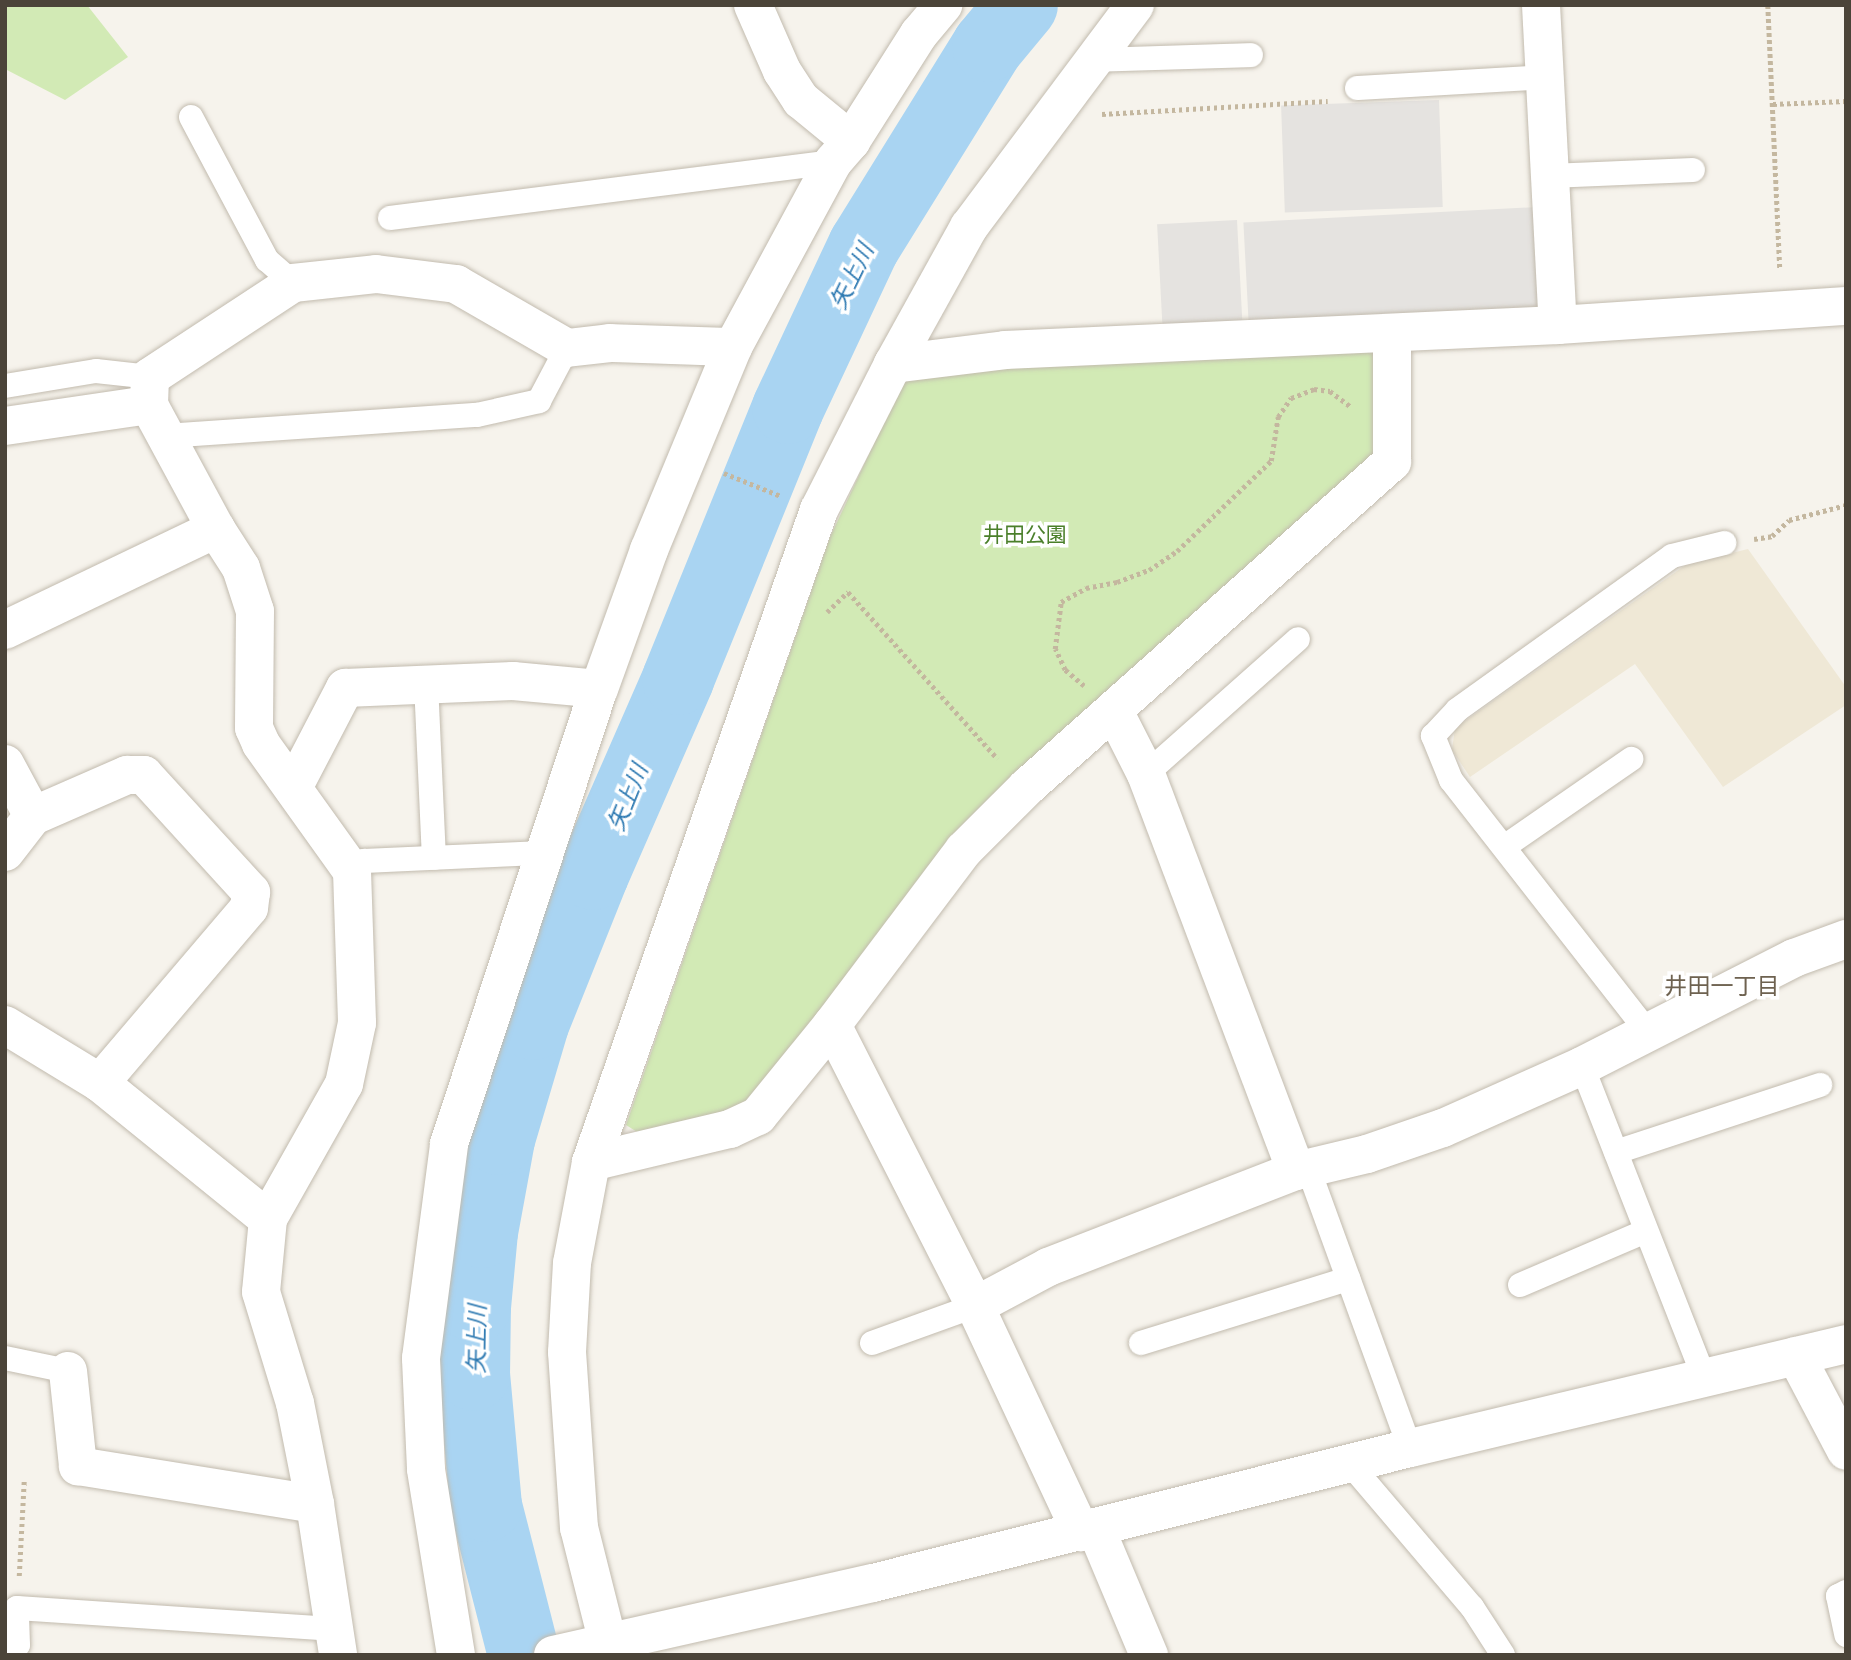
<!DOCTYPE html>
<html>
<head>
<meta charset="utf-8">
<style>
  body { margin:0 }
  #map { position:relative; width:1851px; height:1660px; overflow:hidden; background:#f6f3ec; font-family:"Golos Text","Noto Sans JP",sans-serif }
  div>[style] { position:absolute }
  .education>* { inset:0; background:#efe8d6 }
  .green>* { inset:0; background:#d2eab5 }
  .parking>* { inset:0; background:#e5e3e0; transform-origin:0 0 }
  .river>* { height:72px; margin:-36px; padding:0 36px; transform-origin:36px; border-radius:36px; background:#a9d4f2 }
  .path>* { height:4.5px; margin-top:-2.25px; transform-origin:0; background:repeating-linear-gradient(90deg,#c4b79f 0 3.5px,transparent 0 7px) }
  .roads { filter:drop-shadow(0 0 2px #c2bbae) drop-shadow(0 0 2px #c2bbae) }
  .lane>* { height:24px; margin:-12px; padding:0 12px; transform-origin:12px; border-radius:12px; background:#fff }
  .street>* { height:38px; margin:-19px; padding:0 19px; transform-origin:19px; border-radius:19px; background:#fff }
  span { translate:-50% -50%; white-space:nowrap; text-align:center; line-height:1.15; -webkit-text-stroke:7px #fff; paint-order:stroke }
  .park-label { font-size:21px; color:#4a7f2a }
  .water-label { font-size:23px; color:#2e7ab2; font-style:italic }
  .neighbourhood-label { font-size:23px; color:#6e6250 }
  .frame { position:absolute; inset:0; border:7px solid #4b4439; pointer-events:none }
</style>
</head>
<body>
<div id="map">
  <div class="education">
    <div style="clip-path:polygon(1748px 549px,1846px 687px,1846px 705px,1723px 787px,1635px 664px,1470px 777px,1452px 750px,1455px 728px,1687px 564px)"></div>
  </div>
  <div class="green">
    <div style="clip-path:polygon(5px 5px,87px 5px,128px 57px,65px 100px,5px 69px)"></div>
    <div style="clip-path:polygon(1363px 344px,1377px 353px,1378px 456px,1082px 715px,752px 1100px,724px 1115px,642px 1135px,626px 1125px,830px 537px,908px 371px)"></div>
  </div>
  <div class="parking">
    <div style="left:1439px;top:100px;width:107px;height:158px;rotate:88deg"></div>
    <div style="left:1537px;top:207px;width:108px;height:294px;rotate:87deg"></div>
    <div style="left:1237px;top:220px;width:109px;height:80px;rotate:87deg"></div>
  </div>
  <div class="river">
    <div style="left:524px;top:1655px;width:154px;rotate:-104.3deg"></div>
    <div style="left:486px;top:1506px;width:132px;rotate:-95.2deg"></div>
    <div style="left:474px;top:1375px;width:68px;rotate:-89.2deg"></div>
    <div style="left:475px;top:1307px;width:75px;rotate:-84.7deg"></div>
    <div style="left:482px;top:1232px;width:95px;rotate:-79.6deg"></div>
    <div style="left:499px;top:1139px;width:120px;rotate:-73.5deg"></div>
    <div style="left:533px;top:1024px;width:162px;rotate:-68.2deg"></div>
    <div style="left:593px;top:874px;width:213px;rotate:-66.4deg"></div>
    <div style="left:678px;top:679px;width:292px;rotate:-67.9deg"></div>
    <div style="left:788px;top:408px;width:179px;rotate:-64.9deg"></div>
    <div style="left:864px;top:246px;width:235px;rotate:-58.2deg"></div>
    <div style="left:988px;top:46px;width:53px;rotate:-50.3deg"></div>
  </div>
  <div class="path">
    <div style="left:1768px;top:5px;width:265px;rotate:87.4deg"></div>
    <div style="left:1773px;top:104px;width:73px;rotate:-2.4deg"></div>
    <div style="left:1102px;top:114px;width:226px;rotate:-3.3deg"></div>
    <div style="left:724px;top:473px;width:61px;rotate:22deg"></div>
    <div style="left:1754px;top:539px;width:18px;rotate:-9deg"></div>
    <div style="left:1772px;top:536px;width:23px;rotate:-43deg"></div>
    <div style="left:1789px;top:520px;width:59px;rotate:-14.7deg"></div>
    <div style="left:827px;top:612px;width:29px;rotate:-44deg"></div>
    <div style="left:848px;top:592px;width:224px;rotate:48.1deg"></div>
    <div style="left:1084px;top:686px;width:25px;rotate:-140deg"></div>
    <div style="left:1065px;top:670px;width:23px;rotate:-115deg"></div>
    <div style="left:1055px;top:649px;width:47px;rotate:-82.7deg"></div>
    <div style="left:1061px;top:602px;width:29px;rotate:-29deg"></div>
    <div style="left:1086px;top:588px;width:32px;rotate:-11deg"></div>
    <div style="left:1117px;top:582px;width:34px;rotate:-21deg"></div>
    <div style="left:1149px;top:570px;width:34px;rotate:-34deg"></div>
    <div style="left:1177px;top:551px;width:130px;rotate:-43.8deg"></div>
    <div style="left:1271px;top:461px;width:45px;rotate:-81deg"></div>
    <div style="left:1278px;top:417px;width:23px;rotate:-56deg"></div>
    <div style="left:1291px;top:398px;width:25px;rotate:-21deg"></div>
    <div style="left:1314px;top:389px;width:16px;rotate:7deg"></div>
    <div style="left:1330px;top:391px;width:25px;rotate:37deg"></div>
    <div style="left:19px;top:1576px;width:95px;rotate:-87deg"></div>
  </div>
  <div class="roads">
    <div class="lane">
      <div style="left:1093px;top:60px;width:158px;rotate:-1.8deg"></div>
      <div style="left:1357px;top:88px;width:188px;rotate:-3.3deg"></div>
      <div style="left:191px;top:117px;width:162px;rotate:62deg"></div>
      <div style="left:267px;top:260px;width:35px;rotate:41deg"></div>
      <div style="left:1550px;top:176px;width:143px;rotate:-2.4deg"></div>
      <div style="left:390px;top:218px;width:447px;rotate:-7.2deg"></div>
      <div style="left:5px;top:386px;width:92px;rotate:-9.4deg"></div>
      <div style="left:96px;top:371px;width:54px;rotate:6.3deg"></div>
      <div style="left:165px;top:436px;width:313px;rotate:-3.9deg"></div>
      <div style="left:477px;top:415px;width:64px;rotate:-12.7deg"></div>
      <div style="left:539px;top:401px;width:60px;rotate:-62.2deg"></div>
      <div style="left:426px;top:683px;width:175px;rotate:87.4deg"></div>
      <div style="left:1146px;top:774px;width:203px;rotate:-41.6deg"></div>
      <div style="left:1504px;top:847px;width:155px;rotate:-34.7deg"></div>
      <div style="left:352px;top:871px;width:16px;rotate:-40deg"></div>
      <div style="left:364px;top:861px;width:179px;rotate:-2.6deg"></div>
      <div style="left:1647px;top:1031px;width:318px;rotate:-128deg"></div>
      <div style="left:1451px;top:780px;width:48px;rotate:-112.2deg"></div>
      <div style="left:1433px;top:736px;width:35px;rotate:-47deg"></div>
      <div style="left:1457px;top:710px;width:264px;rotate:-35.6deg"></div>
      <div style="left:1672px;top:556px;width:54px;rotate:-14deg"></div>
      <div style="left:1582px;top:1066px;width:335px;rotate:68.6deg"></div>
      <div style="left:1616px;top:1152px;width:215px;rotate:-18.2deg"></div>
      <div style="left:1308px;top:1168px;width:298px;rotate:70deg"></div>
      <div style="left:1520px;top:1285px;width:137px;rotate:-23.2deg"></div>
      <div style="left:872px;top:1343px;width:109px;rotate:-19.8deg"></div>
      <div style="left:1141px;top:1343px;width:217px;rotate:-17.2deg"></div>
      <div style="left:5px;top:1358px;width:64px;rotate:11.7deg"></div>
      <div style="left:1351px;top:1465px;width:187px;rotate:49.6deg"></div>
      <div style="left:1472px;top:1607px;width:57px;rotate:57.1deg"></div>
      <div style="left:1846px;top:1592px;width:9px;rotate:153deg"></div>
      <div style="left:1838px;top:1596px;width:40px;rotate:78deg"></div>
      <div style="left:5px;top:1643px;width:13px;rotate:9deg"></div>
      <div style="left:18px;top:1645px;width:37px;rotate:-92deg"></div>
      <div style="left:17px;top:1608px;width:319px;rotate:3.8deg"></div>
    </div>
    <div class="street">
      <div style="left:753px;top:5px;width:72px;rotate:66.3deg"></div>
      <div style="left:782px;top:71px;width:35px;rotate:57deg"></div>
      <div style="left:801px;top:100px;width:65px;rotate:39.4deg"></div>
      <div style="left:1541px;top:5px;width:320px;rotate:87deg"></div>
      <div style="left:893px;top:364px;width:113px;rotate:-7.1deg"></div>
      <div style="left:1005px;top:350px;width:554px;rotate:-2.59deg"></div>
      <div style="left:1558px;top:325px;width:289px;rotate:-3.8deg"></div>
      <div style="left:5px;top:426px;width:146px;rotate:-8.3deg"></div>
      <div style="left:149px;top:405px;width:28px;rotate:-88deg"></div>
      <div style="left:150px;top:377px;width:171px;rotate:-33.3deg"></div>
      <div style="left:293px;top:283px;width:83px;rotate:-6.2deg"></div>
      <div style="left:376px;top:274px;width:81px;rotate:7.1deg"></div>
      <div style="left:456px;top:284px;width:128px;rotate:30deg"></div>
      <div style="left:567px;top:348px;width:43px;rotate:-6.6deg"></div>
      <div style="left:610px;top:343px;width:123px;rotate:1.9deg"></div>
      <div style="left:216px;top:529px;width:46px;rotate:57.3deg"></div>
      <div style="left:241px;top:568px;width:45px;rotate:72deg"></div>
      <div style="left:255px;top:611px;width:117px;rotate:90.5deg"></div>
      <div style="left:254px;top:728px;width:17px;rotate:66deg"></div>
      <div style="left:261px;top:744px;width:156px;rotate:54.4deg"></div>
      <div style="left:352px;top:871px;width:152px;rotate:88.1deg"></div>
      <div style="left:357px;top:1023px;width:62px;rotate:102deg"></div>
      <div style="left:344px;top:1084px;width:155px;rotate:119.4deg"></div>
      <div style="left:268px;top:1219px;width:73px;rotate:95.5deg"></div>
      <div style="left:261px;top:1292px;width:116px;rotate:73deg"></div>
      <div style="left:295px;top:1403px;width:103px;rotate:78.8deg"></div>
      <div style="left:315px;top:1504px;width:153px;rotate:81.3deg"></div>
      <div style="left:5px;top:630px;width:234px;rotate:-25.6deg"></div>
      <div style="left:216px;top:529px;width:141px;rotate:-118.4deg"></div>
      <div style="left:1114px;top:711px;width:71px;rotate:63.1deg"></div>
      <div style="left:1146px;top:774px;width:424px;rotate:69.3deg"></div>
      <div style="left:5px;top:764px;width:59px;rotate:61.7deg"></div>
      <div style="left:293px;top:788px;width:113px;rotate:-62.5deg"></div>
      <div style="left:345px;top:688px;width:168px;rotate:-2.4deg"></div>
      <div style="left:513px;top:681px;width:86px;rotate:5.3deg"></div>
      <div style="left:5px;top:852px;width:46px;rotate:-52.1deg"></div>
      <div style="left:33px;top:816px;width:103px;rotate:-23.6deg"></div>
      <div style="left:127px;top:775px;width:17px"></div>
      <div style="left:144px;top:775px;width:159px;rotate:47.6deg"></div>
      <div style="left:251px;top:892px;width:16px;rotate:97deg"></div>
      <div style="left:249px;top:908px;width:230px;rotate:130.4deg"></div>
      <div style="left:5px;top:1025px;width:111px;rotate:31.4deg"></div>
      <div style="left:100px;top:1083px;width:216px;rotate:39deg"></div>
      <div style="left:832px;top:1025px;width:315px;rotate:63deg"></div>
      <div style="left:975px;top:1306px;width:250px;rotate:64.9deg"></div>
      <div style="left:591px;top:1162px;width:143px;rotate:-13.4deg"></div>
      <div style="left:730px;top:1129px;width:31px;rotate:-25deg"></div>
      <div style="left:758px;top:1116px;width:117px;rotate:-50.9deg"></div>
      <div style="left:832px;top:1025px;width:219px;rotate:-53deg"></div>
      <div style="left:964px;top:850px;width:89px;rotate:-45deg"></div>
      <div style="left:1027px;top:787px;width:489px;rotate:-41.7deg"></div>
      <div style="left:1392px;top:462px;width:129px;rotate:-90deg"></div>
      <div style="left:975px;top:1306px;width:83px;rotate:-28.1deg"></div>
      <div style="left:1048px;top:1267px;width:266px;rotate:-21.2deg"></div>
      <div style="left:1296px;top:1171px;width:73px;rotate:-13.5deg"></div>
      <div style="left:1367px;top:1154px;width:80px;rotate:-18.9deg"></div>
      <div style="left:1443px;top:1128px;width:152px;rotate:-24deg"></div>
      <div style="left:1582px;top:1066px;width:238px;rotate:-27deg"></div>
      <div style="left:1794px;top:958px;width:55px;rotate:-20.1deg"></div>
      <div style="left:1796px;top:1356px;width:107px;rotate:62.2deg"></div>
      <div style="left:68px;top:1371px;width:96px;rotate:84deg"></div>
      <div style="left:78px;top:1466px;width:240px;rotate:9.1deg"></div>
      <div style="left:1096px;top:1529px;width:137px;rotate:67.2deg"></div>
      <div style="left:456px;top:1655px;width:188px;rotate:-99.2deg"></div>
      <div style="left:426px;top:1469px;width:111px;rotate:-92.6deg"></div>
      <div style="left:421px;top:1358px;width:216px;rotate:-82.5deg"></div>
      <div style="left:449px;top:1144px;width:479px;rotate:-71.8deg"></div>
      <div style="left:599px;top:689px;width:148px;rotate:-70.2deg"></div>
      <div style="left:649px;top:550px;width:220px;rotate:-67.5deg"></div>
      <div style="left:733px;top:347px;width:210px;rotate:-61.6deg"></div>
      <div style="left:833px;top:162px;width:28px;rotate:-49deg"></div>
      <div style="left:851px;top:141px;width:127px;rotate:-57.6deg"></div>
      <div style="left:919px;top:34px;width:38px;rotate:-50deg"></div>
      <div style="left:553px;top:1655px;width:328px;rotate:-12.7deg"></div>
      <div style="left:873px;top:1583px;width:554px;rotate:-14.11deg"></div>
      <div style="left:1410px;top:1448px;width:448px;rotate:-13.4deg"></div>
      <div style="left:611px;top:1655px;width:131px;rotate:-104.1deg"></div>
      <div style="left:579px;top:1528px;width:176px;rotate:-93.9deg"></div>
      <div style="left:567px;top:1352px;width:89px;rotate:-86.8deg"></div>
      <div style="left:572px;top:1263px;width:103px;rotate:-79.3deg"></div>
      <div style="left:591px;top:1162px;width:691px;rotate:-70.73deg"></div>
      <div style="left:819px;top:510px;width:164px;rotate:-63.1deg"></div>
      <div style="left:893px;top:364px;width:157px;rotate:-61deg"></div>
      <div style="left:969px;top:227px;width:277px;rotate:-53.2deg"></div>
    </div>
  </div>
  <div class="park-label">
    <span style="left:1025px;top:534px">井田公園</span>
  </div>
  <div class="water-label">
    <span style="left:851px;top:276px;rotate:-64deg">矢上川</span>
    <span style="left:627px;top:797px;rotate:-68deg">矢上川</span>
    <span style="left:476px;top:1339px;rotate:-89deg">矢上川</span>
  </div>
  <div class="neighbourhood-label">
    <span style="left:1722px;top:985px">井田一丁目</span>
  </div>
  <div class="frame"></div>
</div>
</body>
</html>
